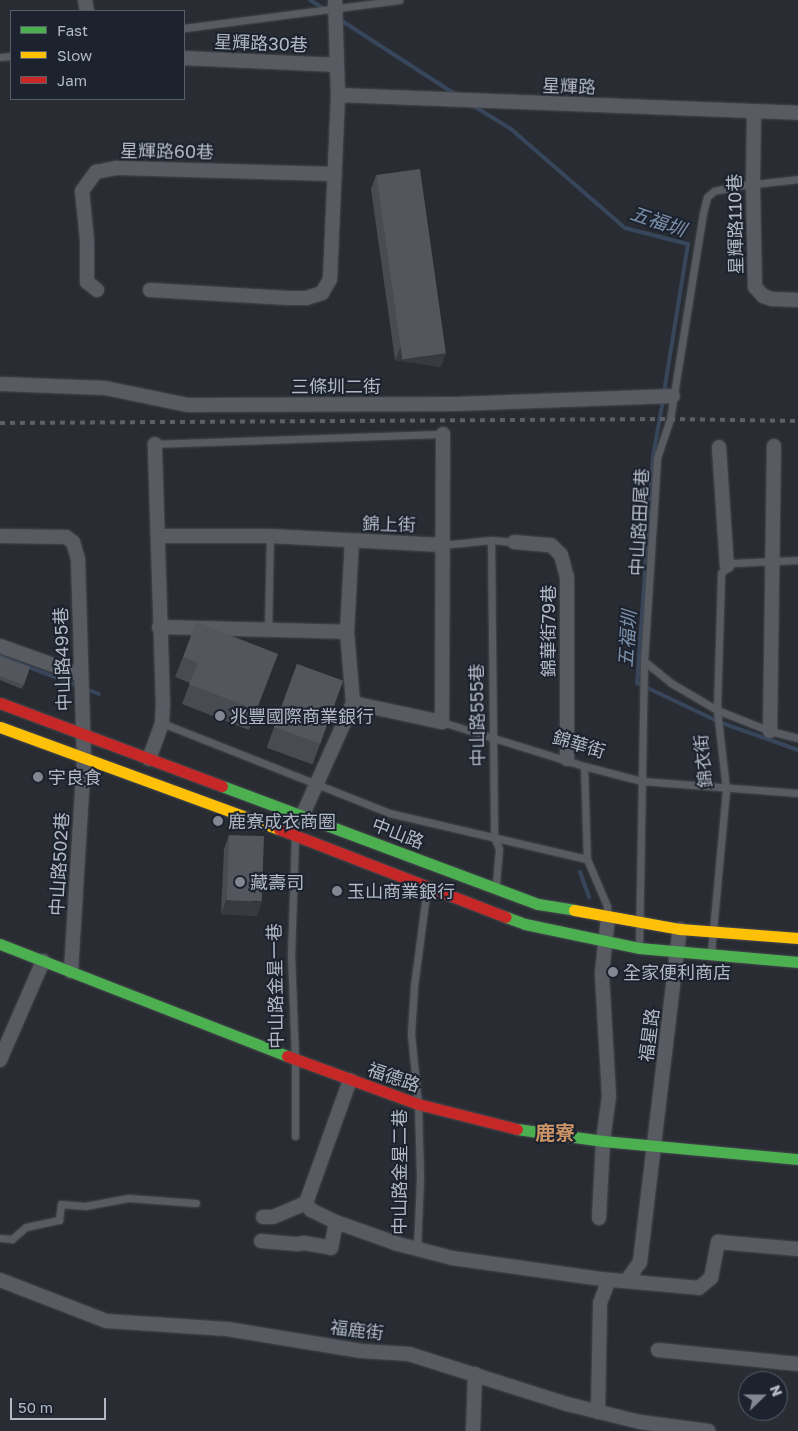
<!DOCTYPE html>
<html>
<head>
<meta charset="utf-8">
<style>
  body { margin:0 }
  #map { position:relative; width:798px; height:1431px; overflow:hidden; background:#292d33; font-family:"Golos Text","Noto Sans TC",sans-serif }
  div>[style] { position:absolute }
  .stream>* { height:4px; margin:-2px; padding:0 2px; transform-origin:2px; border-radius:2px; background:#38465c }
  .roads { filter:drop-shadow(0 0 1px #46494e) drop-shadow(0 0 1px #46494e) }
  .lane>* { height:7px; margin:-3.5px; padding:0 3.5px; transform-origin:3.5px; border-radius:3.5px; background:#585b62 }
  .street>* { height:14px; margin:-7px; padding:0 7px; transform-origin:7px; border-radius:7px; background:#585b62 }
  .fast>* { height:11px; margin:-5.5px; padding:0 5.5px; transform-origin:5.5px; border-radius:5.5px; background:#4caf50 }
  .slow>* { height:11px; margin:-5.5px; padding:0 5.5px; transform-origin:5.5px; border-radius:5.5px; background:#ffc107 }
  .jam>* { height:11px; margin:-5.5px; padding:0 5.5px; transform-origin:5.5px; border-radius:5.5px; background:#c62828 }
  .rail>* { height:4px; margin-top:-2px; transform-origin:0; background:repeating-linear-gradient(90deg,#5c5f65 0 5px,transparent 0 10px) }
  .wall>* { inset:0; background:#484b51; transform-origin:0 0 }
  .shaded-wall>* { inset:0; background:#373a40 }
  .building>* { inset:0; background:#53575d; transform-origin:0 0 }
  .dots>* { width:14px; height:14px; translate:-50% -50%; box-sizing:border-box; border:2px solid #1c232e; border-radius:50% }
  span { translate:-50% -50%; white-space:nowrap; text-align:center; line-height:1.15; -webkit-text-stroke:4px #1c232e; paint-order:stroke }
  .street-label { font-size:18px; color:#b2b9c5 }
  .poi-label { font-size:18px; color:#b2b9c5 }
  .left { translate:0 -50%; text-align:left }
  .water-label { font-size:19px; color:#7c8faa; font-style:italic }
  .quarter-label { font-size:20px; color:#cb9467; font-weight:700 }
  .legend { position:absolute; left:10px; top:10px; width:175px; height:90px; box-sizing:border-box; background:#1c232e; border:1px solid #585f6a; margin:0; padding:6px 9px; list-style:none; font-size:15px; color:#b2b9c5 }
  .legend li { display:flex; align-items:center; gap:10px; height:25px }
  .legend b { width:25px; border:1px solid #585f6a }
  .north { position:absolute; left:738px; top:1371px; width:50px; height:50px; box-sizing:border-box; background:#1c232e; border:1px solid #585f6a; border-radius:50%; rotate:68deg; font-size:14px; font-weight:700; line-height:20px; text-align:center; color:#b2b9c5 }
  .north::after { content:''; display:block; margin:auto; width:18px; height:22px; background:#828892; clip-path:polygon(50% 0,100% 100%,50% 72%,0 100%) }
  .scale { position:absolute; left:10px; top:1398px; width:96px; height:22px; box-sizing:border-box; border:2px solid #b2b9c5; border-top:0; padding-left:6px; font-size:15px; line-height:18px; white-space:nowrap; color:#b2b9c5; -webkit-text-stroke:4px #1c232e; paint-order:stroke }
</style>
</head>
<body>
<div id="map">
  <div class="stream">
    <div style="left:310px;top:0;width:15px;rotate:32deg"></div>
    <div style="left:339px;top:19px;width:138px;rotate:32.9deg"></div>
    <div style="left:472px;top:105px;width:46px;rotate:31.6deg"></div>
    <div style="left:511px;top:129px;width:151px;rotate:41deg"></div>
    <div style="left:625px;top:228px;width:65px;rotate:14.3deg"></div>
    <div style="left:688px;top:244px;width:151px;rotate:99.2deg"></div>
    <div style="left:663px;top:400px;width:58px;rotate:100deg"></div>
    <div style="left:653px;top:457px;width:227px;rotate:94deg"></div>
    <div style="left:637px;top:683px;width:91px;rotate:25.4deg"></div>
    <div style="left:719px;top:722px;width:84px;rotate:19.5deg"></div>
    <div style="left:0;top:656px;width:84px;rotate:21deg"></div>
    <div style="left:84px;top:688px;width:16px;rotate:22deg"></div>
    <div style="left:580px;top:872px;width:27px;rotate:70deg"></div>
  </div>
  <div class="roads">
    <div class="lane">
      <div style="left:184px;top:28px;width:217px;rotate:-7.4deg"></div>
      <div style="left:0;top:57px;width:11px;rotate:-5deg"></div>
      <div style="left:155px;top:444px;width:288px;rotate:-2deg"></div>
      <div style="left:491px;top:540px;width:297px;rotate:89.4deg"></div>
      <div style="left:494px;top:837px;width:13px;rotate:67deg"></div>
      <div style="left:499px;top:849px;width:37px;rotate:95deg"></div>
      <div style="left:442px;top:545px;width:49px;rotate:-5.8deg"></div>
      <div style="left:491px;top:540px;width:23px;rotate:5deg"></div>
      <div style="left:268px;top:629px;width:93px;rotate:-88.8deg"></div>
      <div style="left:644px;top:661px;width:35px;rotate:39deg"></div>
      <div style="left:671px;top:683px;width:53px;rotate:30.4deg"></div>
      <div style="left:717px;top:710px;width:57px;rotate:21.6deg"></div>
      <div style="left:770px;top:731px;width:29px;rotate:14deg"></div>
      <div style="left:442px;top:722px;width:149px;rotate:17.2deg"></div>
      <div style="left:584px;top:766px;width:60px;rotate:14.5deg"></div>
      <div style="left:642px;top:781px;width:156px;rotate:4.4deg"></div>
      <div style="left:162px;top:723px;width:244px;rotate:21.6deg"></div>
      <div style="left:389px;top:813px;width:203px;rotate:13.1deg"></div>
      <div style="left:584px;top:766px;width:93px;rotate:88.2deg"></div>
      <div style="left:587px;top:859px;width:51px;rotate:66.9deg"></div>
      <div style="left:607px;top:906px;width:8px;rotate:90deg"></div>
      <div style="left:295px;top:836px;width:118px;rotate:91.9deg"></div>
      <div style="left:291px;top:954px;width:104px;rotate:87.8deg"></div>
      <div style="left:295px;top:1058px;width:78px;rotate:90deg"></div>
      <div style="left:639px;top:947px;width:286px;rotate:-89deg"></div>
      <div style="left:644px;top:661px;width:203px;rotate:-86.3deg"></div>
      <div style="left:657px;top:458px;width:41px;rotate:-71.6deg"></div>
      <div style="left:670px;top:419px;width:209px;rotate:-80.9deg"></div>
      <div style="left:703px;top:213px;width:16px;rotate:-76deg"></div>
      <div style="left:707px;top:197px;width:9px;rotate:-41deg"></div>
      <div style="left:714px;top:191px;width:24px;rotate:-12deg"></div>
      <div style="left:737px;top:186px;width:61px;rotate:-6.5deg"></div>
      <div style="left:711px;top:952px;width:164px;rotate:-84.7deg"></div>
      <div style="left:726px;top:789px;width:80px;rotate:-96.5deg"></div>
      <div style="left:717px;top:710px;width:137px;rotate:-88.3deg"></div>
      <div style="left:721px;top:573px;width:15px;rotate:-42deg"></div>
      <div style="left:732px;top:563px;width:66px;rotate:-2.6deg"></div>
      <div style="left:0;top:1238px;width:12px;rotate:5deg"></div>
      <div style="left:12px;top:1239px;width:18px;rotate:-41deg"></div>
      <div style="left:26px;top:1227px;width:34px;rotate:-12deg"></div>
      <div style="left:59px;top:1220px;width:16px;rotate:-83deg"></div>
      <div style="left:61px;top:1204px;width:24px;rotate:5deg"></div>
      <div style="left:85px;top:1206px;width:44px;rotate:-10.5deg"></div>
      <div style="left:128px;top:1198px;width:68px;rotate:4.2deg"></div>
      <div style="left:417px;top:1249px;width:73px;rotate:-87.6deg"></div>
      <div style="left:420px;top:1176px;width:72px;rotate:-91.6deg"></div>
      <div style="left:418px;top:1104px;width:70px;rotate:-95.7deg"></div>
      <div style="left:411px;top:1034px;width:48px;rotate:-86.4deg"></div>
      <div style="left:414px;top:986px;width:100px;rotate:-82.5deg"></div>
    </div>
    <div class="street">
      <div style="left:85px;top:0;width:11px;rotate:80deg"></div>
      <div style="left:335px;top:0;width:95px;rotate:88.2deg"></div>
      <div style="left:338px;top:95px;width:460px;rotate:2.2deg"></div>
      <div style="left:184px;top:58px;width:153px;rotate:2.6deg"></div>
      <div style="left:754px;top:113px;width:71px;rotate:90.8deg"></div>
      <div style="left:753px;top:184px;width:103px;rotate:88.9deg"></div>
      <div style="left:755px;top:287px;width:12px;rotate:48deg"></div>
      <div style="left:763px;top:296px;width:9px;rotate:18deg"></div>
      <div style="left:772px;top:299px;width:26px;rotate:2deg"></div>
      <div style="left:97px;top:290px;width:13px;rotate:-141deg"></div>
      <div style="left:87px;top:282px;width:42px;rotate:-90deg"></div>
      <div style="left:87px;top:240px;width:49px;rotate:-95.8deg"></div>
      <div style="left:82px;top:191px;width:24px;rotate:-54deg"></div>
      <div style="left:96px;top:172px;width:21px;rotate:-11deg"></div>
      <div style="left:117px;top:168px;width:217px;rotate:1.6deg"></div>
      <div style="left:150px;top:290px;width:138px;rotate:3.3deg"></div>
      <div style="left:288px;top:298px;width:18px"></div>
      <div style="left:306px;top:298px;width:17px;rotate:-17deg"></div>
      <div style="left:322px;top:293px;width:16px;rotate:-60deg"></div>
      <div style="left:330px;top:279px;width:184px;rotate:-87.5deg"></div>
      <div style="left:0;top:384px;width:105px;rotate:2.2deg"></div>
      <div style="left:105px;top:388px;width:85px;rotate:11.6deg"></div>
      <div style="left:188px;top:405px;width:269px;rotate:-0.2deg"></div>
      <div style="left:457px;top:404px;width:216px;rotate:-2.1deg"></div>
      <div style="left:719px;top:447px;width:119px;rotate:86.2deg"></div>
      <div style="left:0;top:536px;width:66px;rotate:0.9deg"></div>
      <div style="left:66px;top:537px;width:9px;rotate:36deg"></div>
      <div style="left:73px;top:542px;width:18px;rotate:74deg"></div>
      <div style="left:78px;top:559px;width:200px;rotate:88.3deg"></div>
      <div style="left:84px;top:759px;width:213px;rotate:93.5deg"></div>
      <div style="left:158px;top:536px;width:112px"></div>
      <div style="left:270px;top:536px;width:172px;rotate:3deg"></div>
      <div style="left:514px;top:542px;width:37px;rotate:5deg"></div>
      <div style="left:551px;top:545px;width:14px;rotate:45deg"></div>
      <div style="left:561px;top:555px;width:23px;rotate:75deg"></div>
      <div style="left:567px;top:577px;width:182px;rotate:90deg"></div>
      <div style="left:159px;top:627px;width:188px;rotate:1.5deg"></div>
      <div style="left:0;top:646px;width:86px;rotate:19.7deg"></div>
      <div style="left:353px;top:703px;width:91px;rotate:12.1deg"></div>
      <div style="left:442px;top:722px;width:288px;rotate:-89.8deg"></div>
      <div style="left:770px;top:731px;width:285px;rotate:-89.2deg"></div>
      <div style="left:149px;top:759px;width:38px;rotate:-70deg"></div>
      <div style="left:162px;top:723px;width:18px;rotate:-87deg"></div>
      <div style="left:163px;top:705px;width:261px;rotate:-91.8deg"></div>
      <div style="left:299px;top:823px;width:132px;rotate:-65.8deg"></div>
      <div style="left:353px;top:703px;width:71px;rotate:-94.8deg"></div>
      <div style="left:347px;top:632px;width:91px;rotate:-86.9deg"></div>
      <div style="left:0;top:1060px;width:108px;rotate:-66.5deg"></div>
      <div style="left:350px;top:1080px;width:131px;rotate:109.7deg"></div>
      <div style="left:306px;top:1203px;width:9px;rotate:54deg"></div>
      <div style="left:311px;top:1210px;width:28px;rotate:26deg"></div>
      <div style="left:336px;top:1222px;width:66px;rotate:19.5deg"></div>
      <div style="left:398px;top:1244px;width:56px;rotate:14.5deg"></div>
      <div style="left:452px;top:1258px;width:150px;rotate:8deg"></div>
      <div style="left:601px;top:1279px;width:98px;rotate:5.2deg"></div>
      <div style="left:699px;top:1288px;width:16px;rotate:-40deg"></div>
      <div style="left:711px;top:1278px;width:37px;rotate:-79deg"></div>
      <div style="left:718px;top:1242px;width:80px;rotate:5deg"></div>
      <div style="left:263px;top:1217px;width:10px"></div>
      <div style="left:273px;top:1217px;width:36px;rotate:-23deg"></div>
      <div style="left:599px;top:1218px;width:77px;rotate:-87deg"></div>
      <div style="left:603px;top:1141px;width:45px;rotate:-82.4deg"></div>
      <div style="left:609px;top:1096px;width:123px;rotate:-93.3deg"></div>
      <div style="left:602px;top:973px;width:56px;rotate:-83.9deg"></div>
      <div style="left:261px;top:1241px;width:36px;rotate:5deg"></div>
      <div style="left:297px;top:1244px;width:7px;rotate:-8deg"></div>
      <div style="left:304px;top:1243px;width:27px;rotate:10deg"></div>
      <div style="left:331px;top:1248px;width:26px;rotate:-79deg"></div>
      <div style="left:0;top:1280px;width:114px;rotate:21.1deg"></div>
      <div style="left:106px;top:1321px;width:121px;rotate:3.8deg"></div>
      <div style="left:227px;top:1329px;width:136px;rotate:9.3deg"></div>
      <div style="left:361px;top:1351px;width:48px;rotate:3.6deg"></div>
      <div style="left:409px;top:1354px;width:166px;rotate:17.6deg"></div>
      <div style="left:567px;top:1404px;width:75px;rotate:13.9deg"></div>
      <div style="left:640px;top:1422px;width:69px;rotate:7.5deg"></div>
      <div style="left:627px;top:1280px;width:22px;rotate:-54deg"></div>
      <div style="left:640px;top:1262px;width:335px;rotate:-83.2deg"></div>
      <div style="left:658px;top:1350px;width:141px;rotate:5.7deg"></div>
      <div style="left:598px;top:1412px;width:109px;rotate:-88.9deg"></div>
      <div style="left:600px;top:1303px;width:25px;rotate:-69deg"></div>
      <div style="left:473px;top:1431px;width:57px;rotate:-88deg"></div>
    </div>
    <div class="fast">
      <div style="left:222px;top:786px;width:337px;rotate:20.5deg"></div>
      <div style="left:538px;top:904px;width:36px;rotate:9deg"></div>
      <div style="left:506px;top:917px;width:20px;rotate:20deg"></div>
      <div style="left:525px;top:924px;width:116px;rotate:11.9deg"></div>
      <div style="left:639px;top:948px;width:160px;rotate:5deg"></div>
      <div style="left:0;top:944px;width:308px;rotate:21.3deg"></div>
      <div style="left:517px;top:1129px;width:87px;rotate:7.9deg"></div>
      <div style="left:603px;top:1141px;width:196px;rotate:5.3deg"></div>
    </div>
    <div class="slow">
      <div style="left:0;top:727px;width:297px;rotate:20.1deg"></div>
      <div style="left:574px;top:910px;width:108px;rotate:10.2deg"></div>
      <div style="left:680px;top:929px;width:118px;rotate:4.4deg"></div>
    </div>
    <div class="jam">
      <div style="left:0;top:703px;width:237px;rotate:20.5deg"></div>
      <div style="left:279px;top:829px;width:243px;rotate:21.2deg"></div>
      <div style="left:287px;top:1056px;width:140px;rotate:20.1deg"></div>
      <div style="left:418px;top:1104px;width:102px;rotate:14.2deg"></div>
    </div>
  </div>
  <div class="rail">
    <div style="left:0;top:423px;width:670px;rotate:-0.34deg"></div>
    <div style="left:670px;top:419px;width:128px;rotate:0.9deg"></div>
  </div>
  <div class="wall">
    <div style="clip-path:polygon(376px 175px,441px 367px,395px 360px,371px 189px)"></div>
    <div style="clip-path:polygon(278px 654px,249px 730px,182px 704px,190px 683px,175px 677px,183px 657px)"></div>
    <div style="clip-path:polygon(0 656px,30px 667px,22px 689px,0 680px)"></div>
    <div style="left:297px;top:664px;width:49px;height:89px;rotate:20deg"></div>
    <div style="clip-path:polygon(229px 835px,257px 916px,221px 914px,224px 849px)"></div>
  </div>
  <div class="shaded-wall">
    <div style="clip-path:polygon(401px 346px,446px 353px,441px 367px,395px 360px)"></div>
    <div style="clip-path:polygon(226px 900px,262px 902px,257px 916px,221px 914px)"></div>
  </div>
  <div class="building">
    <div style="left:420px;top:169px;width:186px;height:44px;rotate:82deg"></div>
    <div style="clip-path:polygon(196px 622px,278px 654px,256px 710px,189px 684px,198px 663px,183px 657px)"></div>
    <div style="clip-path:polygon(0 656px,30px 667px,24px 685px,0 676px)"></div>
    <div style="left:297px;top:664px;width:49px;height:67px;rotate:20deg"></div>
    <div style="left:229px;top:835px;width:35px;height:65px;rotate:2deg"></div>
  </div>
  <div class="dots">
    <div style="left:220px;top:716px;background:#828892"></div>
    <div style="left:38px;top:777px;background:#828892"></div>
    <div style="left:218px;top:821px;background:#828892"></div>
    <div style="left:240px;top:882px;background:#828892"></div>
    <div style="left:337px;top:891px;background:#828892"></div>
    <div style="left:613px;top:972px;background:#828892"></div>
  </div>
  <div class="street-label">
    <span style="left:261px;top:43px;rotate:2deg">星輝路30巷</span>
    <span style="left:569px;top:86px;rotate:2deg">星輝路</span>
    <span style="left:167px;top:151px;rotate:1deg">星輝路60巷</span>
    <span style="left:735px;top:224px;rotate:-91deg">星輝路110巷</span>
    <span style="left:336px;top:386px">三條圳二街</span>
    <span style="left:639px;top:522px;rotate:-87deg">中山路田尾巷</span>
    <span style="left:389px;top:524px;rotate:2deg">錦上街</span>
    <span style="left:548px;top:631px;rotate:-90deg">錦華街79巷</span>
    <span style="left:62px;top:659px;rotate:-92deg">中山路495巷</span>
    <span style="left:477px;top:715px;rotate:-91deg">中山路555巷</span>
    <span style="left:579px;top:744px;rotate:17deg">錦華街</span>
    <span style="left:703px;top:761px;rotate:-95deg">錦衣街</span>
    <span style="left:398px;top:833px;rotate:21deg">中山路</span>
    <span style="left:59px;top:864px;rotate:-87deg">中山路502巷</span>
    <span style="left:275px;top:986px;rotate:-91deg">中山路金星一巷</span>
    <span style="left:649px;top:1035px;rotate:-83deg">福星路</span>
    <span style="left:394px;top:1077px;rotate:19deg">福德路</span>
    <span style="left:399px;top:1172px;rotate:-90deg">中山路金星二巷</span>
    <span style="left:357px;top:1330px;rotate:7deg">福鹿街</span>
  </div>
  <div class="poi-label">
    <span class="left" style="left:230px;top:716px">兆豐國際商業銀行</span>
    <span class="left" style="left:48px;top:777px">宇良食</span>
    <span class="left" style="left:228px;top:821px">鹿寮成衣商圈</span>
    <span class="left" style="left:250px;top:882px">藏壽司</span>
    <span class="left" style="left:347px;top:891px">玉山商業銀行</span>
    <span class="left" style="left:623px;top:972px">全家便利商店</span>
  </div>
  <div class="water-label">
    <span style="left:658px;top:221px;rotate:19deg">五福圳</span>
    <span style="left:627px;top:639px;rotate:-86deg">五福圳</span>
  </div>
  <div class="quarter-label">
    <span style="left:555px;top:1132px">鹿寮</span>
  </div>
  <ul class="legend">
  <li><b style="height:6px;background:#4caf50"></b>Fast</li>
  <li><b style="height:6px;background:#ffc107"></b>Slow</li>
  <li><b style="height:6px;background:#c62828"></b>Jam</li>
  </ul>
  <div class="north">N</div>
  <div class="scale">50 m</div>
</div>
</body>
</html>
